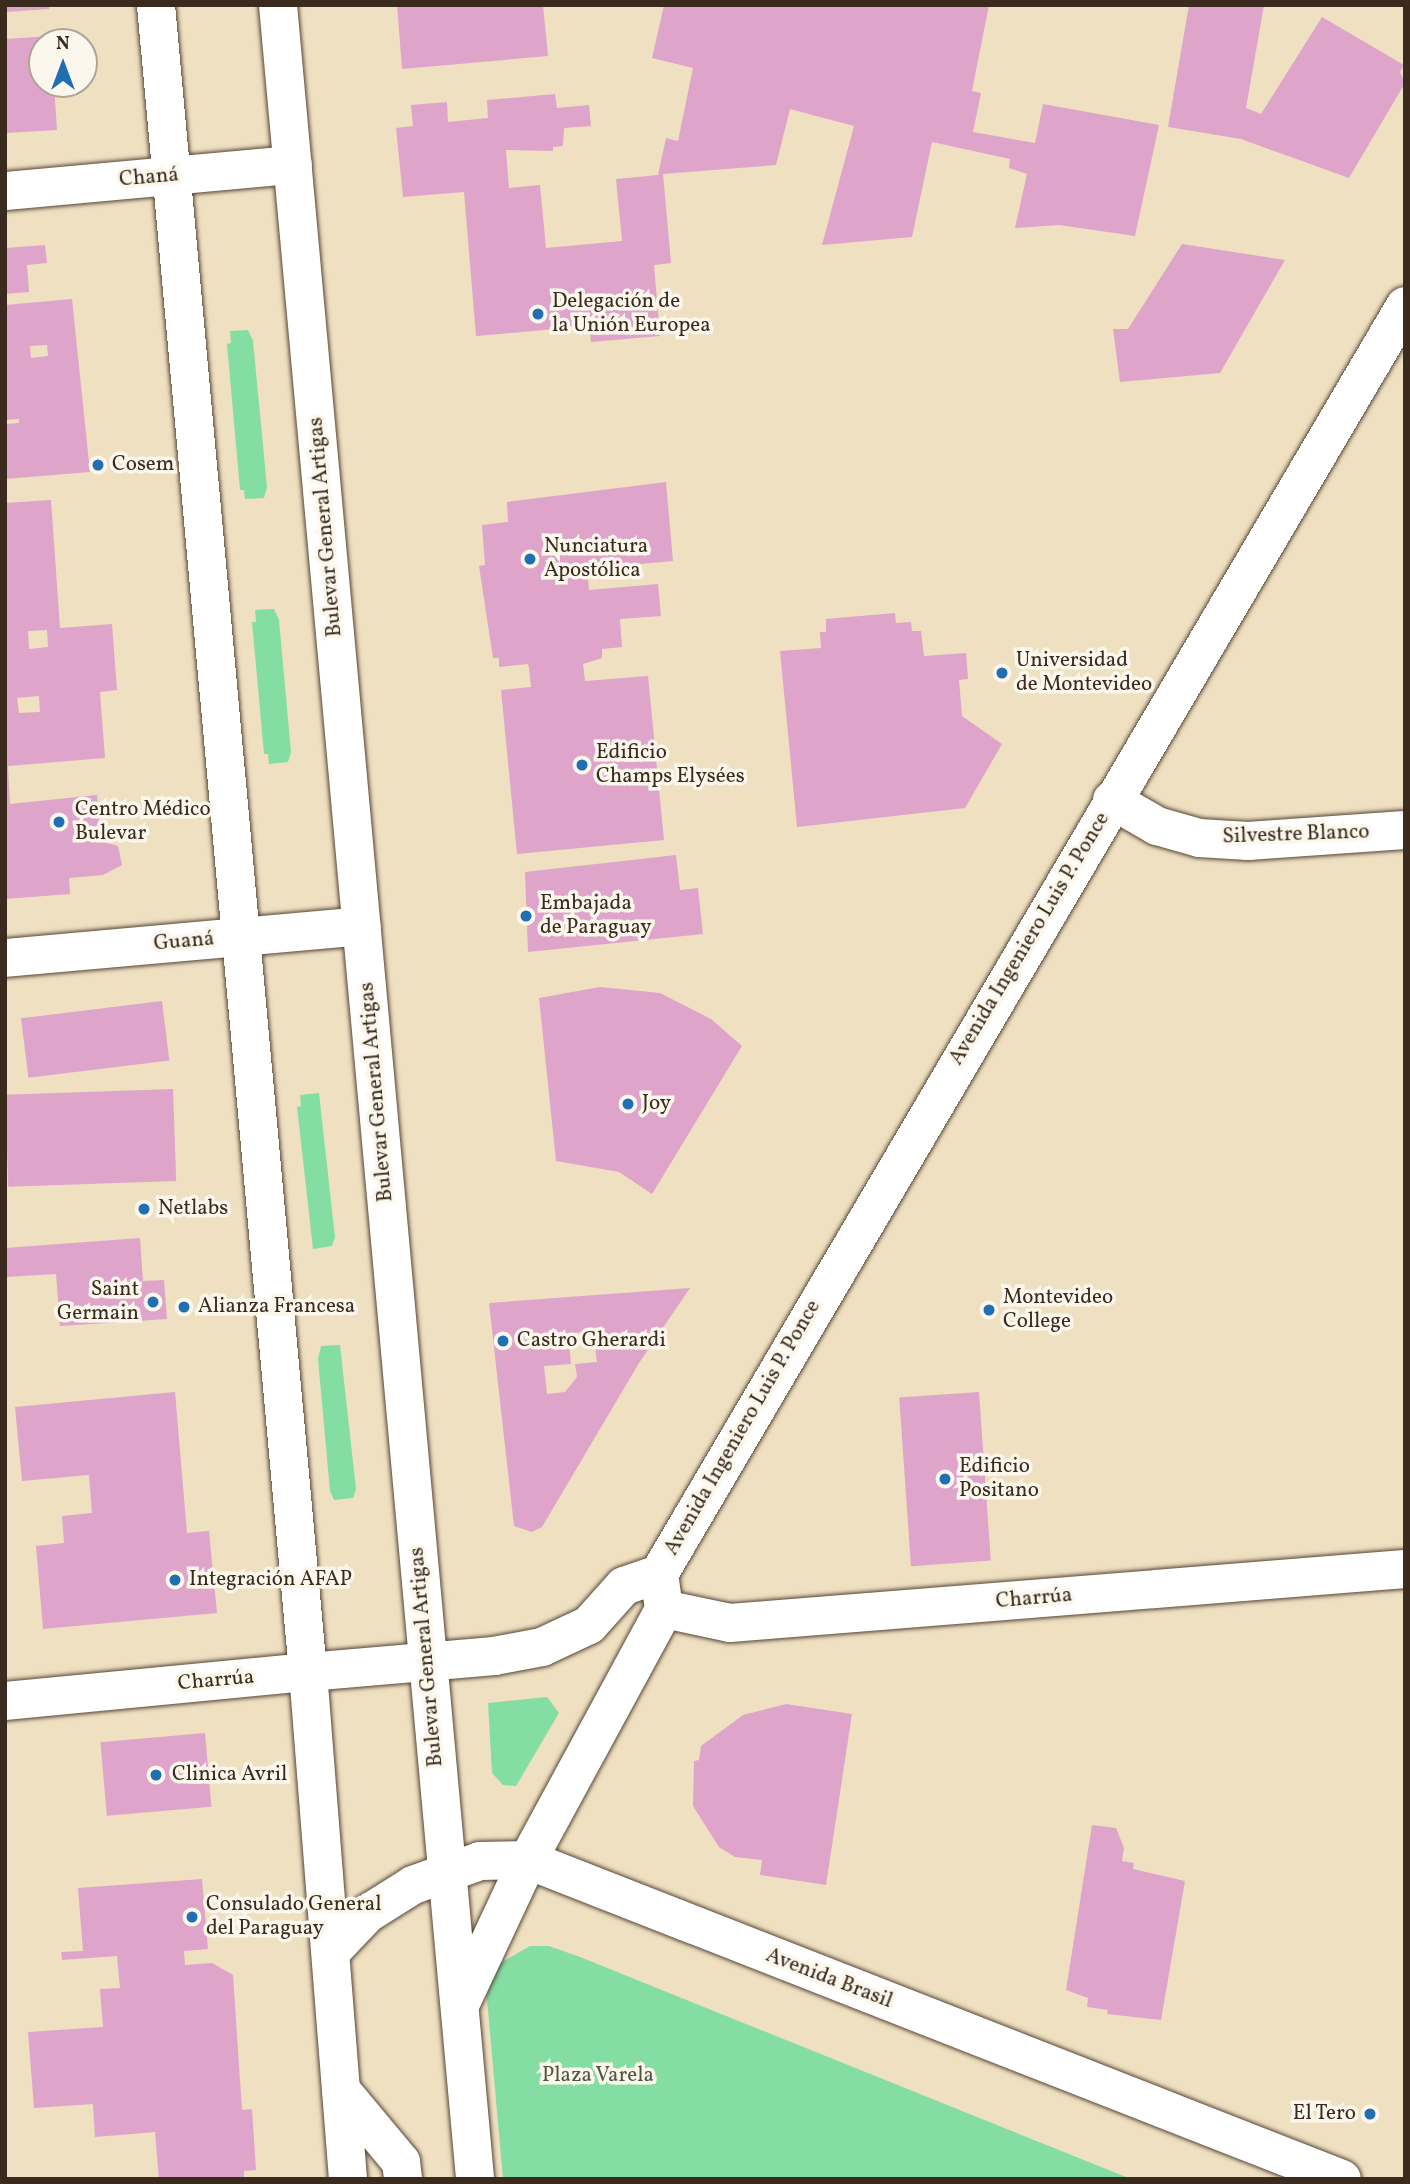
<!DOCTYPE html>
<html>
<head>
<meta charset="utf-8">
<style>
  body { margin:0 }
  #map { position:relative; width:1410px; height:2184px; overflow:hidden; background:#efe0c1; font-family:Vollkorn,serif }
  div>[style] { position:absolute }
  .green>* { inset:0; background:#84dda2 }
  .building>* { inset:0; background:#dea4ca; transform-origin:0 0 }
  .roads { filter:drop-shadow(0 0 2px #564536) drop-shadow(0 0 2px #564536) }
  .street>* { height:38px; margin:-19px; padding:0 19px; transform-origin:19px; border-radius:19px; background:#fff }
  .secondary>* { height:38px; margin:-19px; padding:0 19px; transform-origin:19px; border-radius:19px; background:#fff }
  .dots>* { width:19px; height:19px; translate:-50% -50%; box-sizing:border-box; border:4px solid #fbf7ec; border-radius:50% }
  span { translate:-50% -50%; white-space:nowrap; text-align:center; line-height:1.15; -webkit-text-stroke:7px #fbf7ec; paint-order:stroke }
  .street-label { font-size:21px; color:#3b2a1e }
  .poi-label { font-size:21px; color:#3b2a1e }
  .left { translate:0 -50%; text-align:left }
  .right { translate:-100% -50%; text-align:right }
  .park-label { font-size:21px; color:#4d573f }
  .frame { position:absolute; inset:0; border:7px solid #3b2a1e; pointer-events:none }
  .north { position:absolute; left:28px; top:28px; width:70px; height:70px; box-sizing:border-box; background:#fbf7ec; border:2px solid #aea59a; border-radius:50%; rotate:0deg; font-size:19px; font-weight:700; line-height:28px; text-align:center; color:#3b2a1e }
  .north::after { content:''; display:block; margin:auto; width:24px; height:32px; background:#1f6fb2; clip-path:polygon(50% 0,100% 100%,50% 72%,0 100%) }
</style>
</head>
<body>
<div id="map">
  <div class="green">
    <div style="clip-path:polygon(248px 330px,253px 341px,267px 487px,264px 498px,245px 499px,244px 490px,240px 490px,227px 344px,231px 343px,230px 331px)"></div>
    <div style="clip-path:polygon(274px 609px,279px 620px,291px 752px,288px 762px,269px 764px,268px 754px,264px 754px,252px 622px,256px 622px,255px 610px)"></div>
    <div style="clip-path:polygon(319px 1093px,335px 1237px,332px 1246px,313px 1249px,297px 1107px,301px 1106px,300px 1095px)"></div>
    <div style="clip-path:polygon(340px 1345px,356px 1489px,353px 1498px,334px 1500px,330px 1491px,318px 1359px,321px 1346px)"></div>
    <div style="clip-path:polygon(547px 1697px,559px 1713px,516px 1786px,503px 1785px,492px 1773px,488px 1703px)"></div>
    <div style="clip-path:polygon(530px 1946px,549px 1946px,580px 1957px,1131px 2179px,503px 2179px,486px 1988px,499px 1964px)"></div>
  </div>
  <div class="building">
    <div style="clip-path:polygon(5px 5px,49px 5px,49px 9px,5px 12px)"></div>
    <div style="clip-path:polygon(397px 5px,543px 5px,548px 56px,402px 69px)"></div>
    <div style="clip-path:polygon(664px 5px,989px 5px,972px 91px,981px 93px,973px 132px,1035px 143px,1043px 104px,1159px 125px,1135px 236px,1059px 225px,1015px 228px,1027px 174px,1009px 168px,1010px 159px,932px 142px,912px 237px,822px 245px,854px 126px,790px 109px,776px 165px,663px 174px,671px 263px,654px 265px,660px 336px,591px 342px,589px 326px,476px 336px,464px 192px,403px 197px,396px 128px,413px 126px,411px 105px,447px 102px,448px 122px,488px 118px,487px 100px,555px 94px,557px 108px,589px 105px,591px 126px,564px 128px,563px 146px,553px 147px,553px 151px,506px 150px,509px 188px,540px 185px,546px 248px,622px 241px,616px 179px,658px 175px,666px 138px,678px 141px,693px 68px,652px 58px)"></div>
    <div style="clip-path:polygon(1189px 5px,1264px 5px,1246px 108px,1261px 114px,1322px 17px,1404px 65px,1400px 72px,1405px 83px,1349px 178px,1241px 139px,1168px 127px)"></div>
    <div style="clip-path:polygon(51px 36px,52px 42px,42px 42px,42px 84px,54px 84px,57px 130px,5px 133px,5px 39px)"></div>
    <div style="clip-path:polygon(1182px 244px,1285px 260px,1220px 373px,1120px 382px,1113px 329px,1128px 329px)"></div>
    <div style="clip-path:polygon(45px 245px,47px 263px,27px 265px,29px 292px,5px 294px,5px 248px)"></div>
    <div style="clip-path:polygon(evenodd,72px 299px,90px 472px,5px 479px,5px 424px,19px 423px,19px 419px,5px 420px,5px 305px,72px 299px,47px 345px,48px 356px,31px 358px,30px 346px,47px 345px)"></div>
    <div style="clip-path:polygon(666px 482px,673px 561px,587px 569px,589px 590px,658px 584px,661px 616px,620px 619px,622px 647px,602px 649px,602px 658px,583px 664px,585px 681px,648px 676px,664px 840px,517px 854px,501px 690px,531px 687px,529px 668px,528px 664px,499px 667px,499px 658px,493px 658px,479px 566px,485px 565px,482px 525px,508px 522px,507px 502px)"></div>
    <div style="clip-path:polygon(evenodd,51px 500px,60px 628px,112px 624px,117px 690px,100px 692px,105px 758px,8px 766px,10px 804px,97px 795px,101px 841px,118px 846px,122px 865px,103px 875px,69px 878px,70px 894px,5px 899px,5px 503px,51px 500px,47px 630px,48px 647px,29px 649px,28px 631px,47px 630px,51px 500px,39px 696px,40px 712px,19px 713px,17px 698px,39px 696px)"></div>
    <div style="clip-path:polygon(895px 613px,896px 623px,911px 622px,912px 631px,921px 631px,924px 656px,966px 653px,968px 679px,959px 680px,962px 716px,1002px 744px,965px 808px,797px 827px,780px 651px,821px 648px,820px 632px,826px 632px,826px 619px)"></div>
    <div style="clip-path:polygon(676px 855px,680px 890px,698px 888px,703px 934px,528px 952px,525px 872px)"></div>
    <div style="clip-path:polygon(600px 987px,660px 993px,711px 1019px,742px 1046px,652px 1194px,619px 1172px,556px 1161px,539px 998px)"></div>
    <div style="left:162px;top:1001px;width:60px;height:142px;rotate:83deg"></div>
    <div style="left:173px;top:1089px;width:92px;height:168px;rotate:88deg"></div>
    <div style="clip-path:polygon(140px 1238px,143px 1281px,164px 1280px,167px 1319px,60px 1326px,56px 1274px,5px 1277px,5px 1248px)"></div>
    <div style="clip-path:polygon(evenodd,690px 1288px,639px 1363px,542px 1527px,532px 1532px,514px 1526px,489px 1303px,690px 1288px,593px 1332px,597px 1362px,575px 1364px,577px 1377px,565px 1392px,547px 1394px,544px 1366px,571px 1364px,568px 1333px,593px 1332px)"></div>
    <div style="clip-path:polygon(175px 1392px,187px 1533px,209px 1531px,217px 1613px,43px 1629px,36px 1546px,64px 1543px,62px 1516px,92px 1513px,89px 1475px,22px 1481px,15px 1407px)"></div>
    <div style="left:979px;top:1392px;width:169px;height:80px;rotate:86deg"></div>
    <div style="clip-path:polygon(786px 1704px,852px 1714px,826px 1885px,760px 1875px,762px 1860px,735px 1857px,719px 1847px,693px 1806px,694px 1761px,699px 1760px,701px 1746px,743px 1715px)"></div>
    <div style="left:205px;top:1733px;width:74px;height:105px;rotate:85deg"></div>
    <div style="clip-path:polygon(1092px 1825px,1116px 1828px,1124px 1848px,1122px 1861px,1134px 1863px,1133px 1869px,1185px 1881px,1161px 2020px,1107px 2014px,1108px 2010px,1087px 2007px,1088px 1998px,1066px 1990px)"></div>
    <div style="clip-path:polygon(202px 1879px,208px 1949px,184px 1951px,185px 1965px,212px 1963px,233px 1975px,242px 2110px,252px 2109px,256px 2170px,244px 2171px,244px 2179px,159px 2179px,155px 2132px,95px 2137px,93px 2104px,34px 2108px,28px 2032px,103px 2027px,100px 1989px,120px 1988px,117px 1956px,62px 1960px,61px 1952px,83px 1951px,78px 1888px)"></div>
  </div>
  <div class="roads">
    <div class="street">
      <div style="left:5px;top:191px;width:289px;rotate:-5.2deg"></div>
      <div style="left:1112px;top:800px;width:52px;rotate:30deg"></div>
      <div style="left:1157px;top:826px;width:44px;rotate:15.9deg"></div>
      <div style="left:1199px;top:838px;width:49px;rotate:3.5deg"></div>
      <div style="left:1248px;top:841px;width:157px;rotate:-4deg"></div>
      <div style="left:5px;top:958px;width:358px;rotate:-5.1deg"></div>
      <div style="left:664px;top:1609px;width:67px;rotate:12deg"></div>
      <div style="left:730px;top:1623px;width:677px;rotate:-4.57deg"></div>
      <div style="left:5px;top:1701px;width:304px;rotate:-5.5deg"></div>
    </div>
    <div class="secondary">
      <div style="left:156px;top:5px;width:1674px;rotate:84.79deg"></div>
      <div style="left:308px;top:1672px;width:509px;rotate:85.49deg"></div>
      <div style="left:278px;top:5px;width:2183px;rotate:84.82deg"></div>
      <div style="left:308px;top:1672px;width:187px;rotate:-4.9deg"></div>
      <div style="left:494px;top:1656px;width:49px;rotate:-10.6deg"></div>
      <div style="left:542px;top:1647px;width:52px;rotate:-25.1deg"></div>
      <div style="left:589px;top:1625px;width:52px;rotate:-48.1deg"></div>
      <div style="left:624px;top:1586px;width:37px;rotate:-19deg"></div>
      <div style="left:331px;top:1952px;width:52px;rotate:-46.5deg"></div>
      <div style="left:367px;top:1914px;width:54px;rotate:-32.2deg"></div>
      <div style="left:413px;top:1885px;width:71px;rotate:-19.7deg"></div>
      <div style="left:480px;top:1861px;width:48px;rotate:-1.2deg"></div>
      <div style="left:528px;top:1860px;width:874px;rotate:21.4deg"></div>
      <div style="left:460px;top:2005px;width:160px;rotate:-64.9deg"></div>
      <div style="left:528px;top:1860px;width:285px;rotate:-61.5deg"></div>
      <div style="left:664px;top:1609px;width:35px;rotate:-98deg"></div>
      <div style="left:659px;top:1574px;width:1471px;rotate:-59.53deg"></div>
      <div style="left:341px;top:2090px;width:94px;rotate:50.2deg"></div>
      <div style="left:401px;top:2162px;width:17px;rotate:83deg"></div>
    </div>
  </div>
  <div class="dots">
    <div style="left:538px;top:314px;background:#1f6fb2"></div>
    <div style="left:98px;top:465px;background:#1f6fb2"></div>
    <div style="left:530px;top:559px;background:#1f6fb2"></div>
    <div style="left:1002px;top:673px;background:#1f6fb2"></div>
    <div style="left:582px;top:765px;background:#1f6fb2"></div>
    <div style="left:59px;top:822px;background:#1f6fb2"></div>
    <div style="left:526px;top:916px;background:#1f6fb2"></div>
    <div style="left:628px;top:1104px;background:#1f6fb2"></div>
    <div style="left:144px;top:1209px;background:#1f6fb2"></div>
    <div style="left:153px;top:1302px;background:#1f6fb2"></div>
    <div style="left:184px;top:1307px;background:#1f6fb2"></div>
    <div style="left:989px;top:1310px;background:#1f6fb2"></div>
    <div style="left:503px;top:1341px;background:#1f6fb2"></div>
    <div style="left:945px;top:1479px;background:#1f6fb2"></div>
    <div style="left:175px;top:1580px;background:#1f6fb2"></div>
    <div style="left:156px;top:1775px;background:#1f6fb2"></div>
    <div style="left:192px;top:1917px;background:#1f6fb2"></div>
    <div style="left:1370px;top:2114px;background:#1f6fb2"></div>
  </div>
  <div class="street-label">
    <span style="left:149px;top:178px;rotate:-5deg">Chaná</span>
    <span style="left:326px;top:527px;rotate:-95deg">Bulevar General Artigas</span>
    <span style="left:1296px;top:835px;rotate:-2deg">Silvestre Blanco</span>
    <span style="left:1030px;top:939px;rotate:-59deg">Avenida Ingeniero Luis P. Ponce</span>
    <span style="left:184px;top:942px;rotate:-5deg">Guaná</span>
    <span style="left:377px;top:1092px;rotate:-95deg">Bulevar General Artigas</span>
    <span style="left:743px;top:1428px;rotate:-60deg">Avenida Ingeniero Luis P. Ponce</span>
    <span style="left:1034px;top:1599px;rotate:-5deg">Charrúa</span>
    <span style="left:427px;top:1657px;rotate:-95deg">Bulevar General Artigas</span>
    <span style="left:216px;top:1681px;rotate:-5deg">Charrúa</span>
    <span style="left:829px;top:1979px;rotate:21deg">Avenida Brasil</span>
  </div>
  <div class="poi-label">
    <span class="left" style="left:552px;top:314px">Delegación de<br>la Unión Europea</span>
    <span class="left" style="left:112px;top:465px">Cosem</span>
    <span class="left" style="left:544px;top:559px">Nunciatura<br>Apostólica</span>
    <span class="left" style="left:1016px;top:673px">Universidad<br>de Montevideo</span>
    <span class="left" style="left:596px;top:765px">Edificio<br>Champs Elysées</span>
    <span class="left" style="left:75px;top:822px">Centro Médico<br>Bulevar</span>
    <span class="left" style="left:540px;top:916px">Embajada<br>de Paraguay</span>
    <span class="left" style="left:642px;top:1104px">Joy</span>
    <span class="left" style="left:158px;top:1209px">Netlabs</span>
    <span class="right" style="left:139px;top:1302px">Saint<br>Germain</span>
    <span class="left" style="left:1003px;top:1310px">Montevideo<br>College</span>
    <span class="left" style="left:198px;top:1307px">Alianza Francesa</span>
    <span class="left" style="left:517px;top:1341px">Castro Gherardi</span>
    <span class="left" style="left:959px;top:1479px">Edificio<br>Positano</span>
    <span class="left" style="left:189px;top:1580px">Integración AFAP</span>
    <span class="left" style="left:172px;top:1775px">Clinica Avril</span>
    <span class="left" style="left:206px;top:1917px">Consulado General<br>del Paraguay</span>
    <span class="right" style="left:1356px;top:2114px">El Tero</span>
  </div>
  <div class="park-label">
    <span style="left:598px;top:2076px">Plaza Varela</span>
  </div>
  <div class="frame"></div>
  <div class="north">N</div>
</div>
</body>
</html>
